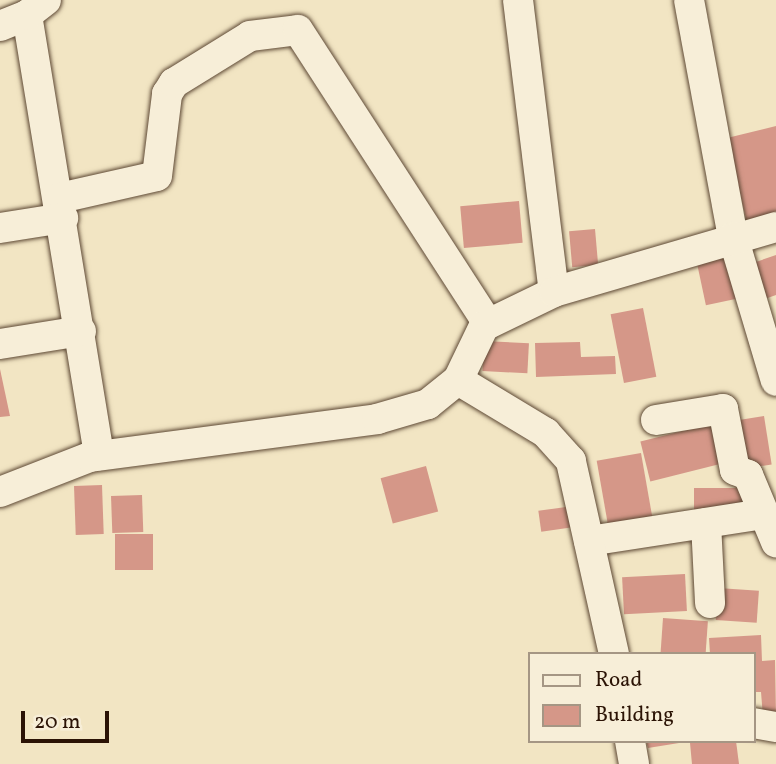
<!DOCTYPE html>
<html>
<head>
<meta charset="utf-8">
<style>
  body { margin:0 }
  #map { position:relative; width:776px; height:764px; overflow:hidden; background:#f2e5c3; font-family:Vollkorn,serif }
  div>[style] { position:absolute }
  .building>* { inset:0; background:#d59788; transform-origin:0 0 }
  .roads { filter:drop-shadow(0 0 2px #5d4834) drop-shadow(0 0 2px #5d4834) }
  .street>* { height:30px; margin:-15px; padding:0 15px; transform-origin:15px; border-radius:15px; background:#f7eed8 }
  span { translate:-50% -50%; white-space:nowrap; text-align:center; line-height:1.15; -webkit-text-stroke:6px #f7eed8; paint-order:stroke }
  .legend { position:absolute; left:528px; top:652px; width:228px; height:91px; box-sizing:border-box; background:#f7eed8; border:2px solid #a59684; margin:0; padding:9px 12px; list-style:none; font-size:21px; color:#2b1305 }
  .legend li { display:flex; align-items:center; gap:14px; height:35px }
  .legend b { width:35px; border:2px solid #a59684 }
  .scale { position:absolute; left:21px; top:711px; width:88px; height:32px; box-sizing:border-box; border:4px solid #2b1305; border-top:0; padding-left:9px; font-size:21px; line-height:24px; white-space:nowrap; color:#2b1305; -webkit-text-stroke:5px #f7eed8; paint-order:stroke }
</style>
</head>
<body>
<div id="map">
  <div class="building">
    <div style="clip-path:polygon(776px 126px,776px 217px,747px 223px,727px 138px)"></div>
    <div style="left:519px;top:201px;width:42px;height:59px;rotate:85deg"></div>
    <div style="left:595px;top:229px;width:36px;height:26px;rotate:85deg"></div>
    <div style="left:731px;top:255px;width:44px;height:35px;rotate:78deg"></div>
    <div style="clip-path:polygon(776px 255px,776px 295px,759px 301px,747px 265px)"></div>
    <div style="left:643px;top:308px;width:70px;height:33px;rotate:79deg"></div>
    <div style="left:484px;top:341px;width:45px;height:30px;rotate:3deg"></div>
    <div style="clip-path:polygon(580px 342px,581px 357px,615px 356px,616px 374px,536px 377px,535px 343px)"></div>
    <div style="clip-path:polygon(0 369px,10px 416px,0 417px)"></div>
    <div style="left:764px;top:416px;width:49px;height:33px;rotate:81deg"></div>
    <div style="left:719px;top:422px;width:41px;height:81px;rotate:76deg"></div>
    <div style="left:641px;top:453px;width:75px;height:45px;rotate:80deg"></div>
    <div style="left:426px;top:466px;width:47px;height:47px;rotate:75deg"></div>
    <div style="left:102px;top:485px;width:49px;height:28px;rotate:88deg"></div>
    <div style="left:747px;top:488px;width:27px;height:53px;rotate:90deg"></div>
    <div style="left:142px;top:495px;width:37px;height:31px;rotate:88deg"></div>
    <div style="left:573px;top:506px;width:21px;height:35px;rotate:82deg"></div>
    <div style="left:115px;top:534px;width:38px;height:36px"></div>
    <div style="left:685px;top:574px;width:37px;height:63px;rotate:87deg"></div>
    <div style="left:718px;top:588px;width:41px;height:32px;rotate:4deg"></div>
    <div style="left:663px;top:618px;width:45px;height:36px;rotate:4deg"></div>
    <div style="clip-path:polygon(761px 635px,762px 661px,775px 660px,776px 717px,763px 717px,761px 692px,753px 692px,753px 654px,710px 654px,709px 638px)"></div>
    <div style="clip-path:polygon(646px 741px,679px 741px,679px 743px,648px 748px)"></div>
    <div style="clip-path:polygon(736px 741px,739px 764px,692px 764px,690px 743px)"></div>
  </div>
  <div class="roads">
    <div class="street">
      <div style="left:518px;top:0;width:294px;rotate:83deg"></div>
      <div style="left:689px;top:0;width:241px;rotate:79.5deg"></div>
      <div style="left:733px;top:237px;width:150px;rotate:73.4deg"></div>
      <div style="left:27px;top:15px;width:446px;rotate:80.7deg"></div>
      <div style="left:0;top:26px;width:29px;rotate:-22deg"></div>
      <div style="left:27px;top:15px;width:24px;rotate:-38deg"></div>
      <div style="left:60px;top:198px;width:99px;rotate:-12.8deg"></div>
      <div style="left:157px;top:176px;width:83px;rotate:-83deg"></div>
      <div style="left:167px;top:94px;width:13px;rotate:-58deg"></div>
      <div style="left:174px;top:83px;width:89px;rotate:-31.7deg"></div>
      <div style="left:250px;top:36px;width:48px;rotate:-7.1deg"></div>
      <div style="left:298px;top:30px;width:350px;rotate:57.1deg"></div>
      <div style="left:0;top:228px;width:64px;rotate:-9deg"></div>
      <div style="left:0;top:344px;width:82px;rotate:-9.1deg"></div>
      <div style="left:656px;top:420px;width:68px;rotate:-9.3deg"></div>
      <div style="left:723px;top:409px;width:62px;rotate:78.9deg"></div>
      <div style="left:735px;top:470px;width:14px;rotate:21deg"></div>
      <div style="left:748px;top:475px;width:73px;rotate:67.3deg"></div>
      <div style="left:0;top:492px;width:97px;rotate:-21.3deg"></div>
      <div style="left:90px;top:457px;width:290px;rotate:-7.5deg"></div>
      <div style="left:377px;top:419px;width:53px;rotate:-16.4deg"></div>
      <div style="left:428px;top:404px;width:38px;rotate:-39deg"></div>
      <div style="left:706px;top:523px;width:80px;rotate:87.1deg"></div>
      <div style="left:589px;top:541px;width:177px;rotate:-8.8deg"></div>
      <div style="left:614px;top:654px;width:198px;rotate:-102.6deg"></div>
      <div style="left:571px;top:461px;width:38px;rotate:-132deg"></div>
      <div style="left:546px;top:433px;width:103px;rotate:-148.9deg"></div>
      <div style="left:458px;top:380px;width:60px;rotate:-64.3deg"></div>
      <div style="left:484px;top:326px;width:78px;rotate:-25.9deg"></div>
      <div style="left:554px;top:292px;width:231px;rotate:-16.3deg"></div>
      <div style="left:753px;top:723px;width:23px;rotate:10deg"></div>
      <div style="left:630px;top:741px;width:23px;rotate:80deg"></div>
    </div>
  </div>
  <ul class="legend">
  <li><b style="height:9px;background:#f7eed8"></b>Road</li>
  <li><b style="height:19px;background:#d59788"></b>Building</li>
  </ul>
  <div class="scale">20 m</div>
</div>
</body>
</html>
